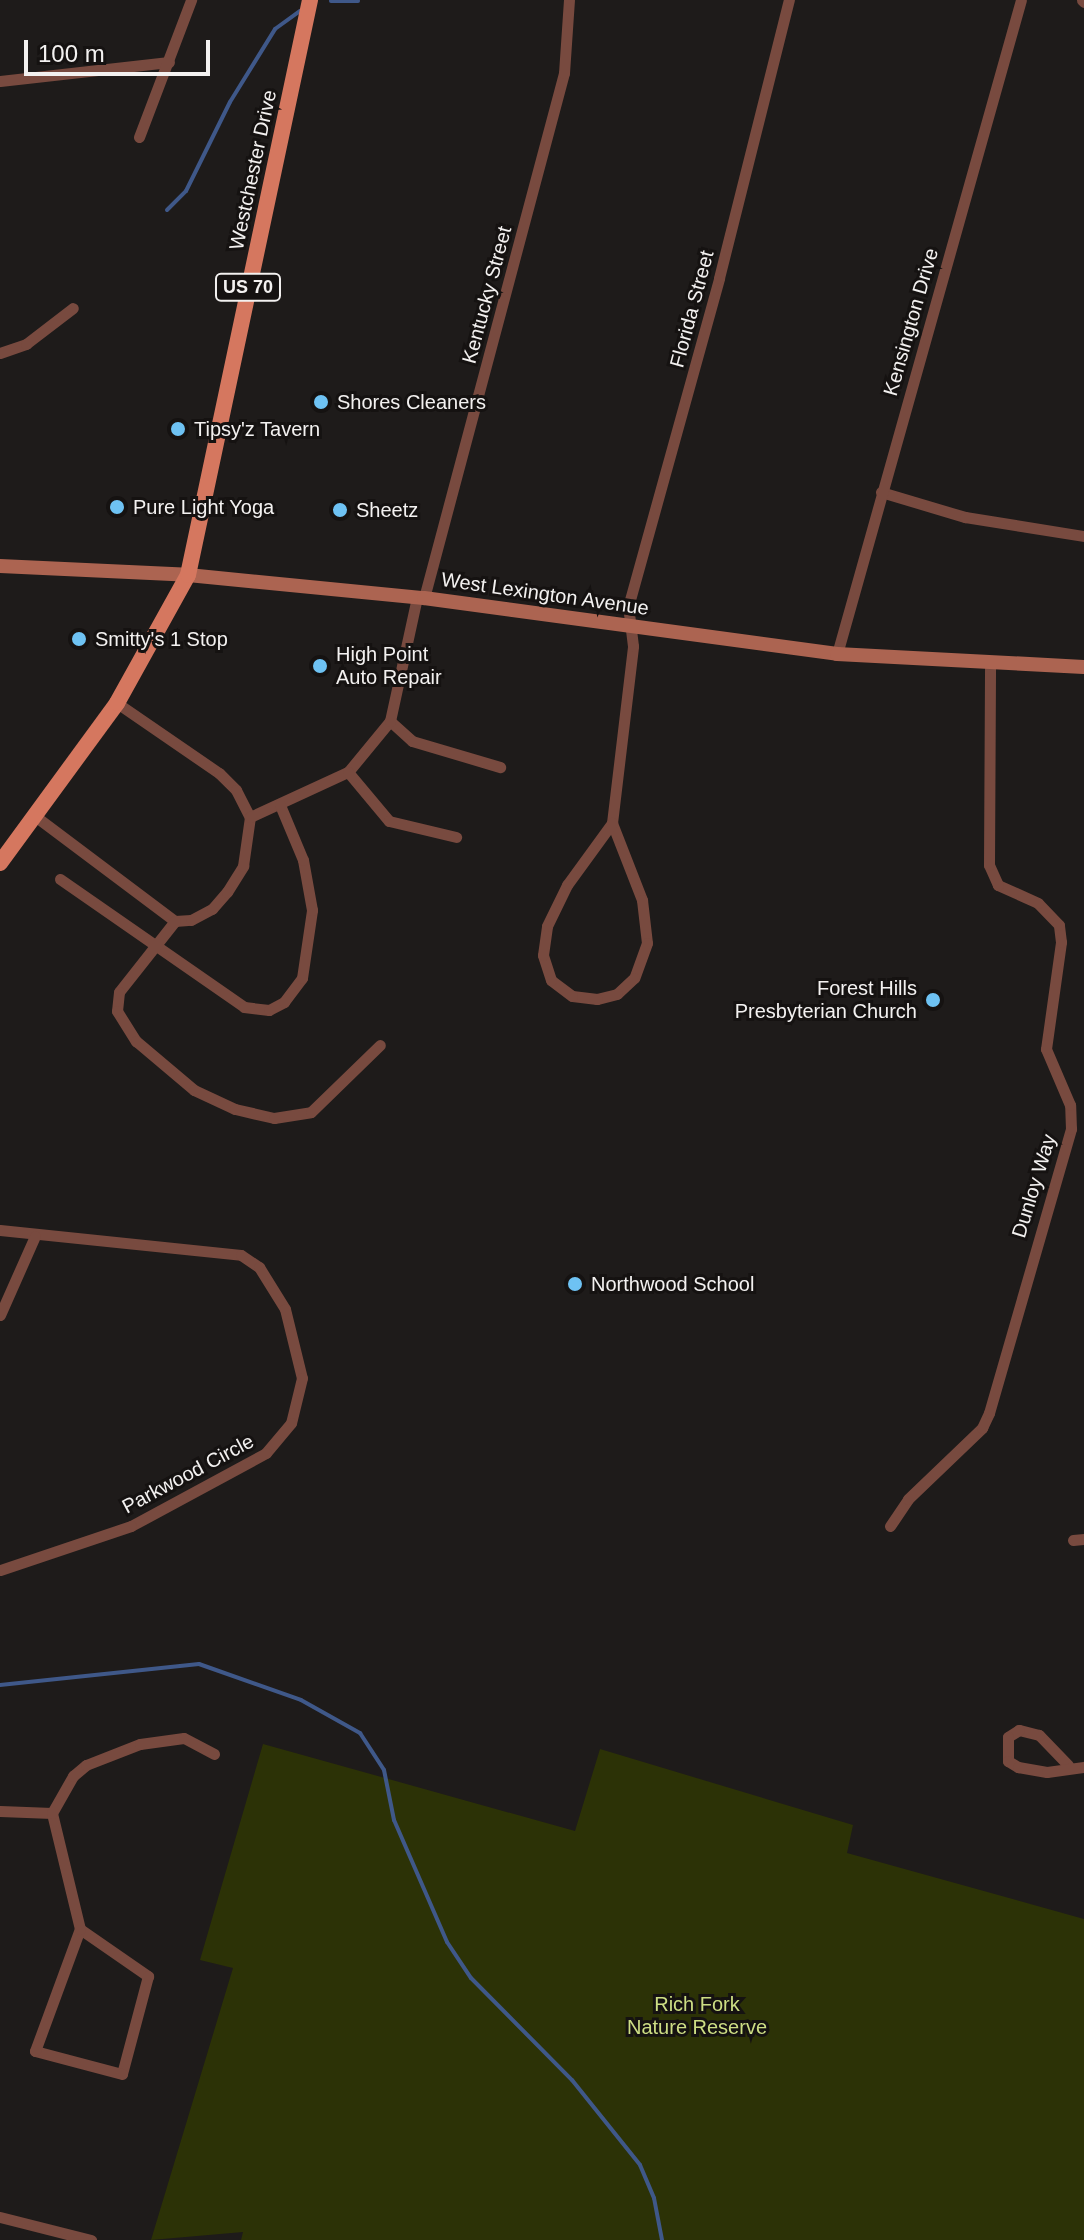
<!DOCTYPE html>
<html>
<head>
<meta charset="utf-8">
<style>
  body { margin:0 }
  #map { position:relative; width:1084px; height:2240px; overflow:hidden; background:#1e1b1a; font-family:Helvetica,sans-serif }
  div>[style] { position:absolute }
  .green>* { inset:0; background:#2c3206 }
  .stream>* { height:4px; margin:-2px; padding:0 2px; transform-origin:2px; border-radius:2px; background:#3f5889 }
  .street>* { height:11px; margin:-5.5px; padding:0 5.5px; transform-origin:5.5px; border-radius:5.5px; background:#784a3f }
  .secondary>* { height:14px; margin:-7px; padding:0 7px; transform-origin:7px; border-radius:7px; background:#ac6451 }
  .primary>* { height:16px; margin:-8px; padding:0 8px; transform-origin:8px; border-radius:8px; background:#d5775f }
  .dots>* { width:22px; height:22px; translate:-50% -50%; box-sizing:border-box; border:4px solid #151211; border-radius:50% }
  span { translate:-50% -50%; white-space:nowrap; text-align:center; line-height:1.15; -webkit-text-stroke:6px #151211; paint-order:stroke }
  .shield-label span { padding:2px 6px; background:#151211; border:2px solid; border-radius:6px; -webkit-text-stroke-width:0 }
  .shield-label { font-size:18px; color:#f3f1f0; font-weight:700 }
  .street-label { font-size:20px; color:#f3f1f0 }
  .poi-label { font-size:20px; color:#f3f1f0 }
  .left { translate:0 -50%; text-align:left }
  .right { translate:-100% -50%; text-align:right }
  .park-label { font-size:20px; color:#cdde84 }
  .scale { position:absolute; left:24px; top:40px; width:186px; height:36px; box-sizing:border-box; border:4px solid #f3f1f0; border-top:0; padding-left:10px; font-size:24px; line-height:28px; white-space:nowrap; color:#f3f1f0; -webkit-text-stroke:6px #151211; paint-order:stroke }
</style>
</head>
<body>
<div id="map">
  <div class="green">
    <div style="clip-path:polygon(263px 1744px,575px 1831px,600px 1749px,853px 1825px,847px 1853px,1084px 1919px,1084px 2240px,241px 2240px,243px 2232px,151px 2240px,233px 1968px,200px 1960px)"></div>
  </div>
  <div class="stream">
    <div style="left:331px;top:1px;width:27px"></div>
    <div style="left:167px;top:210px;width:27px;rotate:-45deg"></div>
    <div style="left:186px;top:191px;width:99px;rotate:-63.7deg"></div>
    <div style="left:230px;top:102px;width:86px;rotate:-58.3deg"></div>
    <div style="left:275px;top:29px;width:31px;rotate:-36deg"></div>
    <div style="left:0;top:1685px;width:200px;rotate:-6deg"></div>
    <div style="left:199px;top:1664px;width:108px;rotate:19.4deg"></div>
    <div style="left:301px;top:1700px;width:68px;rotate:29.2deg"></div>
    <div style="left:360px;top:1733px;width:44px;rotate:57deg"></div>
    <div style="left:384px;top:1770px;width:51px;rotate:78.7deg"></div>
    <div style="left:394px;top:1820px;width:133px;rotate:66.5deg"></div>
    <div style="left:447px;top:1942px;width:43px;rotate:56.3deg"></div>
    <div style="left:471px;top:1978px;width:144px;rotate:45.3deg"></div>
    <div style="left:572px;top:2080px;width:109px;rotate:51.3deg"></div>
    <div style="left:640px;top:2165px;width:36px;rotate:67deg"></div>
    <div style="left:654px;top:2198px;width:43px;rotate:79.2deg"></div>
  </div>
  <div class="street">
    <div style="left:1082px;top:0;width:3px;rotate:45deg"></div>
    <div style="left:0;top:81px;width:170px;rotate:-6.4deg"></div>
    <div style="left:139px;top:137px;width:147px;rotate:-69.2deg"></div>
    <div style="left:0;top:353px;width:28px;rotate:-19deg"></div>
    <div style="left:26px;top:344px;width:59px;rotate:-37.5deg"></div>
    <div style="left:881px;top:492px;width:88px;rotate:16.6deg"></div>
    <div style="left:965px;top:517px;width:121px;rotate:9.1deg"></div>
    <div style="left:424px;top:598px;width:543px;rotate:-75.07deg"></div>
    <div style="left:564px;top:73px;width:73px;rotate:-86.1deg"></div>
    <div style="left:837px;top:654px;width:679px;rotate:-74.29deg"></div>
    <div style="left:117px;top:703px;width:124px;rotate:34.5deg"></div>
    <div style="left:219px;top:773px;width:24px;rotate:45deg"></div>
    <div style="left:236px;top:790px;width:30px;rotate:63deg"></div>
    <div style="left:390px;top:721px;width:30px;rotate:42deg"></div>
    <div style="left:412px;top:741px;width:92px;rotate:16.5deg"></div>
    <div style="left:348px;top:772px;width:66px;rotate:-50.5deg"></div>
    <div style="left:390px;top:721px;width:127px;rotate:-77.7deg"></div>
    <div style="left:35px;top:816px;width:175px;rotate:36.9deg"></div>
    <div style="left:175px;top:921px;width:16px;rotate:-4deg"></div>
    <div style="left:191px;top:920px;width:24px;rotate:-28deg"></div>
    <div style="left:212px;top:909px;width:23px;rotate:-49deg"></div>
    <div style="left:227px;top:892px;width:31px;rotate:-58deg"></div>
    <div style="left:243px;top:866px;width:49px;rotate:-81.9deg"></div>
    <div style="left:250px;top:817px;width:108px;rotate:-24.7deg"></div>
    <div style="left:348px;top:772px;width:64px;rotate:50.1deg"></div>
    <div style="left:389px;top:821px;width:69px;rotate:13.4deg"></div>
    <div style="left:612px;top:823px;width:178px;rotate:-83.2deg"></div>
    <div style="left:633px;top:646px;width:39px;rotate:-97deg"></div>
    <div style="left:628px;top:607px;width:341px;rotate:-74.5deg"></div>
    <div style="left:719px;top:278px;width:287px;rotate:-75.9deg"></div>
    <div style="left:612px;top:823px;width:83px;rotate:68.7deg"></div>
    <div style="left:642px;top:900px;width:43px;rotate:83.4deg"></div>
    <div style="left:647px;top:943px;width:37px;rotate:110deg"></div>
    <div style="left:634px;top:978px;width:23px;rotate:137deg"></div>
    <div style="left:617px;top:994px;width:21px;rotate:166deg"></div>
    <div style="left:597px;top:999px;width:25px;rotate:-173deg"></div>
    <div style="left:572px;top:996px;width:26px;rotate:-143deg"></div>
    <div style="left:551px;top:980px;width:26px;rotate:-108deg"></div>
    <div style="left:543px;top:955px;width:29px;rotate:-82deg"></div>
    <div style="left:547px;top:926px;width:46px;rotate:-64deg"></div>
    <div style="left:567px;top:885px;width:77px;rotate:-54deg"></div>
    <div style="left:60px;top:879px;width:224px;rotate:34.8deg"></div>
    <div style="left:244px;top:1007px;width:25px;rotate:7deg"></div>
    <div style="left:269px;top:1010px;width:17px;rotate:-28deg"></div>
    <div style="left:284px;top:1002px;width:30px;rotate:-53deg"></div>
    <div style="left:302px;top:978px;width:69px;rotate:-81.6deg"></div>
    <div style="left:312px;top:910px;width:51px;rotate:-100.2deg"></div>
    <div style="left:303px;top:860px;width:60px;rotate:-112.7deg"></div>
    <div style="left:175px;top:921px;width:90px;rotate:128.3deg"></div>
    <div style="left:119px;top:992px;width:19px;rotate:96deg"></div>
    <div style="left:117px;top:1011px;width:36px;rotate:58deg"></div>
    <div style="left:136px;top:1041px;width:76px;rotate:40.2deg"></div>
    <div style="left:194px;top:1090px;width:45px;rotate:24.9deg"></div>
    <div style="left:235px;top:1109px;width:40px;rotate:13deg"></div>
    <div style="left:274px;top:1118px;width:37px;rotate:-9deg"></div>
    <div style="left:311px;top:1112px;width:96px;rotate:-44.2deg"></div>
    <div style="left:0;top:1230px;width:242px;rotate:5.9deg"></div>
    <div style="left:241px;top:1255px;width:22px;rotate:34deg"></div>
    <div style="left:259px;top:1267px;width:49px;rotate:58.2deg"></div>
    <div style="left:285px;top:1309px;width:71px;rotate:76.2deg"></div>
    <div style="left:302px;top:1378px;width:46px;rotate:103.7deg"></div>
    <div style="left:291px;top:1423px;width:39px;rotate:130deg"></div>
    <div style="left:266px;top:1453px;width:153px;rotate:151.6deg"></div>
    <div style="left:131px;top:1526px;width:138px;rotate:161.4deg"></div>
    <div style="left:0;top:1315px;width:86px;rotate:-66.1deg"></div>
    <div style="left:890px;top:1526px;width:32px;rotate:-56deg"></div>
    <div style="left:908px;top:1499px;width:103px;rotate:-43.8deg"></div>
    <div style="left:982px;top:1428px;width:17px;rotate:-65deg"></div>
    <div style="left:989px;top:1413px;width:296px;rotate:-73.9deg"></div>
    <div style="left:1071px;top:1129px;width:24px;rotate:-92deg"></div>
    <div style="left:1070px;top:1105px;width:61px;rotate:-113.2deg"></div>
    <div style="left:1046px;top:1049px;width:108px;rotate:-82deg"></div>
    <div style="left:1061px;top:942px;width:17px;rotate:-97deg"></div>
    <div style="left:1059px;top:925px;width:30px;rotate:-134deg"></div>
    <div style="left:1038px;top:903px;width:44px;rotate:-155.8deg"></div>
    <div style="left:998px;top:885px;width:22px;rotate:-114deg"></div>
    <div style="left:989px;top:865px;width:200px;rotate:-89.7deg"></div>
    <div style="left:1073px;top:1540px;width:11px;rotate:-5deg"></div>
    <div style="left:1068px;top:1765px;width:42px;rotate:-134deg"></div>
    <div style="left:1039px;top:1735px;width:21px;rotate:-166deg"></div>
    <div style="left:1019px;top:1730px;width:13px;rotate:148deg"></div>
    <div style="left:1008px;top:1737px;width:24px;rotate:90deg"></div>
    <div style="left:1008px;top:1761px;width:12px;rotate:31deg"></div>
    <div style="left:1018px;top:1767px;width:29px;rotate:10deg"></div>
    <div style="left:1047px;top:1772px;width:37px;rotate:-8deg"></div>
    <div style="left:0;top:1811px;width:52px;rotate:2.2deg"></div>
    <div style="left:80px;top:1929px;width:83px;rotate:34.7deg"></div>
    <div style="left:148px;top:1976px;width:101px;rotate:104.9deg"></div>
    <div style="left:122px;top:2074px;width:90px;rotate:-165.2deg"></div>
    <div style="left:35px;top:2051px;width:130px;rotate:-69.8deg"></div>
    <div style="left:80px;top:1929px;width:119px;rotate:-103.6deg"></div>
    <div style="left:52px;top:1813px;width:43px;rotate:-60.4deg"></div>
    <div style="left:73px;top:1776px;width:17px;rotate:-40deg"></div>
    <div style="left:86px;top:1765px;width:58px;rotate:-21.3deg"></div>
    <div style="left:140px;top:1744px;width:44px;rotate:-7.8deg"></div>
    <div style="left:184px;top:1738px;width:34px;rotate:28deg"></div>
    <div style="left:0;top:2217px;width:94px;rotate:14.2deg"></div>
  </div>
  <div class="secondary">
    <div style="left:0;top:566px;width:188px;rotate:2.7deg"></div>
    <div style="left:188px;top:575px;width:237px;rotate:5.6deg"></div>
    <div style="left:424px;top:598px;width:417px;rotate:7.7deg"></div>
    <div style="left:837px;top:654px;width:247px;rotate:3deg"></div>
  </div>
  <div class="primary">
    <div style="left:0;top:863px;width:198px;rotate:-53.8deg"></div>
    <div style="left:117px;top:703px;width:146px;rotate:-61deg"></div>
    <div style="left:188px;top:575px;width:588px;rotate:-78.02deg"></div>
  </div>
  <div class="dots">
    <div style="left:321px;top:402px;background:#6ec2f3"></div>
    <div style="left:178px;top:429px;background:#6ec2f3"></div>
    <div style="left:117px;top:507px;background:#6ec2f3"></div>
    <div style="left:340px;top:510px;background:#6ec2f3"></div>
    <div style="left:79px;top:639px;background:#6ec2f3"></div>
    <div style="left:320px;top:666px;background:#6ec2f3"></div>
    <div style="left:933px;top:1000px;background:#6ec2f3"></div>
    <div style="left:575px;top:1284px;background:#6ec2f3"></div>
  </div>
  <div class="shield-label">
    <span style="left:248px;top:287px">US 70</span>
  </div>
  <div class="street-label">
    <span style="left:253px;top:170px;rotate:-78deg">Westchester Drive</span>
    <span style="left:487px;top:295px;rotate:-75deg">Kentucky Street</span>
    <span style="left:692px;top:309px;rotate:-75deg">Florida Street</span>
    <span style="left:911px;top:322px;rotate:-74deg">Kensington Drive</span>
    <span style="left:545px;top:594px;rotate:8deg">West Lexington Avenue</span>
    <span style="left:1034px;top:1186px;rotate:-73deg">Dunloy Way</span>
    <span style="left:188px;top:1474px;rotate:-28deg">Parkwood Circle</span>
  </div>
  <div class="poi-label">
    <span class="left" style="left:337px;top:402px">Shores Cleaners</span>
    <span class="left" style="left:194px;top:429px">Tipsy'z Tavern</span>
    <span class="left" style="left:133px;top:507px">Pure Light Yoga</span>
    <span class="left" style="left:356px;top:510px">Sheetz</span>
    <span class="left" style="left:95px;top:639px">Smitty's 1 Stop</span>
    <span class="left" style="left:336px;top:666px">High Point<br>Auto Repair</span>
    <span class="right" style="left:917px;top:1000px">Forest Hills<br>Presbyterian Church</span>
    <span class="left" style="left:591px;top:1284px">Northwood School</span>
  </div>
  <div class="park-label">
    <span style="left:697px;top:2016px">Rich Fork<br>Nature Reserve</span>
  </div>
  <div class="scale">100 m</div>
</div>
</body>
</html>
